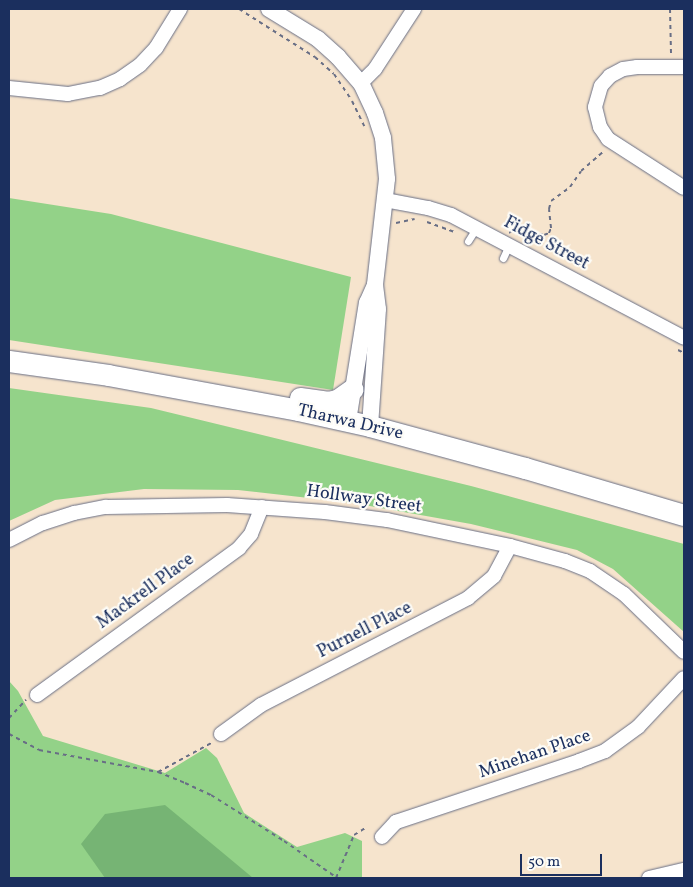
<!DOCTYPE html>
<html>
<head>
<meta charset="utf-8">
<style>
  body { margin:0 }
  #map { position:relative; width:693px; height:887px; overflow:hidden; background:#f6e4cd; font-family:Vollkorn,serif }
  div>[style] { position:absolute }
  .green>* { inset:0; background:#93d288 }
  .forest>* { inset:0; background:#76b474 }
  .path>* { height:2px; margin-top:-1px; transform-origin:0; background:repeating-linear-gradient(90deg,#686e85 0 4px,transparent 0 8px) }
  .roads { filter:drop-shadow(0 0 1px #686e85) drop-shadow(0 0 1px #686e85) }
  .service>* { height:7px; margin:-3.5px; padding:0 3.5px; transform-origin:3.5px; border-radius:3.5px; background:#fff }
  .minor>* { height:14px; margin:-7px; padding:0 7px; transform-origin:7px; border-radius:7px; background:#fff }
  .tertiary>* { height:16px; margin:-8px; padding:0 8px; transform-origin:8px; border-radius:8px; background:#fff }
  .primary>* { height:21px; margin:-10.5px; padding:0 10.5px; transform-origin:10.5px; border-radius:10.5px; background:#fff }
  span { translate:-50% -50%; white-space:nowrap; text-align:center; line-height:1.15; -webkit-text-stroke:4.5px #fdfcf7; paint-order:stroke }
  .street-label { font-size:18px; color:#1b2f5e }
  .frame { position:absolute; inset:0; border:10px solid #1b2f5e; pointer-events:none }
  .scale { position:absolute; left:520px; top:854px; width:82px; height:22px; box-sizing:border-box; border:2px solid #1b2f5e; border-top:0; padding-left:6px; font-size:15px; line-height:18px; white-space:nowrap; color:#1b2f5e; -webkit-text-stroke:4px #fdfcf7; paint-order:stroke }
</style>
</head>
<body>
<div id="map">
  <div class="green">
    <div style="clip-path:polygon(9px 198px,111px 214px,351px 277px,333px 390px,9px 340px)"></div>
    <div style="clip-path:polygon(9px 388px,151px 408px,471px 486px,684px 544px,684px 632px,613px 569px,577px 550px,471px 524px,353px 503px,238px 490px,144px 489px,55px 500px,9px 521px)"></div>
    <div style="clip-path:polygon(9px 681px,18px 691px,43px 736px,165px 773px,206px 748px,217px 758px,244px 813px,297px 847px,345px 833px,362px 841px,362px 878px,9px 878px)"></div>
  </div>
  <div class="forest">
    <div style="clip-path:polygon(165px 805px,223px 853px,253px 878px,105px 878px,81px 844px,105px 814px)"></div>
  </div>
  <div class="path">
    <div style="left:239px;top:9px;width:90px;rotate:32.3deg"></div>
    <div style="left:315px;top:57px;width:25px;rotate:42deg"></div>
    <div style="left:334px;top:74px;width:32px;rotate:56deg"></div>
    <div style="left:352px;top:101px;width:28px;rotate:64deg"></div>
    <div style="left:670px;top:9px;width:45px;rotate:88.7deg"></div>
    <div style="left:427px;top:222px;width:30px;rotate:20deg"></div>
    <div style="left:396px;top:223px;width:19px;rotate:-12deg"></div>
    <div style="left:509px;top:233px;width:9px;rotate:-36deg"></div>
    <div style="left:516px;top:228px;width:29px;rotate:14deg"></div>
    <div style="left:544px;top:235px;width:5px;rotate:-22deg"></div>
    <div style="left:549px;top:233px;width:5px;rotate:-68deg"></div>
    <div style="left:551px;top:228px;width:19px;rotate:-96deg"></div>
    <div style="left:549px;top:209px;width:8px;rotate:-76deg"></div>
    <div style="left:551px;top:201px;width:24px;rotate:-36deg"></div>
    <div style="left:570px;top:187px;width:19px;rotate:-55deg"></div>
    <div style="left:581px;top:171px;width:32px;rotate:-41deg"></div>
    <div style="left:678px;top:350px;width:7px;rotate:27deg"></div>
    <div style="left:9px;top:718px;width:25px;rotate:-47deg"></div>
    <div style="left:9px;top:734px;width:34px;rotate:28deg"></div>
    <div style="left:39px;top:750px;width:121px;rotate:10.5deg"></div>
    <div style="left:158px;top:772px;width:29px;rotate:22deg"></div>
    <div style="left:185px;top:783px;width:29px;rotate:25deg"></div>
    <div style="left:211px;top:795px;width:86px;rotate:32.2deg"></div>
    <div style="left:284px;top:841px;width:65px;rotate:34.9deg"></div>
    <div style="left:158px;top:772px;width:63px;rotate:-28.6deg"></div>
    <div style="left:336px;top:878px;width:47px;rotate:-67.3deg"></div>
    <div style="left:354px;top:835px;width:15px;rotate:-32deg"></div>
  </div>
  <div class="roads">
    <div class="service">
      <div style="left:468px;top:241px;width:15px;rotate:-58deg"></div>
      <div style="left:503px;top:258px;width:14px;rotate:-65deg"></div>
    </div>
    <div class="minor">
      <div style="left:684px;top:67px;width:47px;rotate:180deg"></div>
      <div style="left:637px;top:67px;width:14px;rotate:172deg"></div>
      <div style="left:623px;top:69px;width:15px;rotate:152deg"></div>
      <div style="left:610px;top:76px;width:13px;rotate:132deg"></div>
      <div style="left:601px;top:86px;width:22px;rotate:106deg"></div>
      <div style="left:595px;top:107px;width:21px;rotate:76deg"></div>
      <div style="left:600px;top:127px;width:14px;rotate:56deg"></div>
      <div style="left:608px;top:139px;width:90px;rotate:32.8deg"></div>
      <div style="left:361px;top:83px;width:20px;rotate:-45deg"></div>
      <div style="left:375px;top:69px;width:72px;rotate:-57deg"></div>
      <div style="left:9px;top:88px;width:59px;rotate:5.8deg"></div>
      <div style="left:68px;top:94px;width:33px;rotate:-11deg"></div>
      <div style="left:100px;top:88px;width:22px;rotate:-24deg"></div>
      <div style="left:120px;top:79px;width:24px;rotate:-35deg"></div>
      <div style="left:140px;top:65px;width:23px;rotate:-47deg"></div>
      <div style="left:156px;top:48px;width:46px;rotate:-58.4deg"></div>
      <div style="left:385px;top:200px;width:44px;rotate:10.5deg"></div>
      <div style="left:428px;top:208px;width:24px;rotate:17deg"></div>
      <div style="left:451px;top:215px;width:263px;rotate:27.8deg"></div>
      <div style="left:9px;top:540px;width:38px;rotate:-27deg"></div>
      <div style="left:43px;top:523px;width:33px;rotate:-18deg"></div>
      <div style="left:74px;top:513px;width:33px;rotate:-11deg"></div>
      <div style="left:106px;top:507px;width:121px;rotate:-0.9deg"></div>
      <div style="left:227px;top:505px;width:98px;rotate:4.1deg"></div>
      <div style="left:325px;top:512px;width:63px;rotate:7.4deg"></div>
      <div style="left:387px;top:520px;width:126px;rotate:11.9deg"></div>
      <div style="left:510px;top:546px;width:57px;rotate:15.3deg"></div>
      <div style="left:565px;top:561px;width:27px;rotate:22deg"></div>
      <div style="left:590px;top:571px;width:41px;rotate:34.1deg"></div>
      <div style="left:624px;top:594px;width:83px;rotate:44deg"></div>
      <div style="left:37px;top:695px;width:250px;rotate:-36deg"></div>
      <div style="left:239px;top:548px;width:18px;rotate:-49deg"></div>
      <div style="left:251px;top:534px;width:29px;rotate:-68deg"></div>
      <div style="left:221px;top:734px;width:49px;rotate:-35.9deg"></div>
      <div style="left:261px;top:705px;width:233px;rotate:-27.3deg"></div>
      <div style="left:468px;top:598px;width:34px;rotate:-40deg"></div>
      <div style="left:494px;top:576px;width:34px;rotate:-62deg"></div>
      <div style="left:382px;top:837px;width:21px;rotate:-47deg"></div>
      <div style="left:396px;top:822px;width:193px;rotate:-18.4deg"></div>
      <div style="left:579px;top:761px;width:28px;rotate:-21deg"></div>
      <div style="left:605px;top:751px;width:41px;rotate:-36deg"></div>
      <div style="left:638px;top:727px;width:67px;rotate:-46.8deg"></div>
      <div style="left:649px;top:878px;width:36px;rotate:-13deg"></div>
    </div>
    <div class="tertiary">
      <div style="left:269px;top:9px;width:57px;rotate:31.5deg"></div>
      <div style="left:318px;top:39px;width:27px;rotate:42deg"></div>
      <div style="left:338px;top:57px;width:35px;rotate:49deg"></div>
      <div style="left:361px;top:83px;width:33px;rotate:65deg"></div>
      <div style="left:375px;top:113px;width:26px;rotate:72deg"></div>
      <div style="left:383px;top:138px;width:41px;rotate:84.4deg"></div>
      <div style="left:387px;top:179px;width:107px;rotate:96.5deg"></div>
      <div style="left:375px;top:285px;width:24px;rotate:83deg"></div>
      <div style="left:378px;top:309px;width:117px;rotate:93.9deg"></div>
      <div style="left:348px;top:421px;width:120px;rotate:-80.9deg"></div>
      <div style="left:367px;top:303px;width:20px;rotate:-66deg"></div>
    </div>
    <div class="primary">
      <div style="left:9px;top:361px;width:100px;rotate:8deg"></div>
      <div style="left:108px;top:375px;width:193px;rotate:10.4deg"></div>
      <div style="left:298px;top:410px;width:74px;rotate:12.5deg"></div>
      <div style="left:370px;top:426px;width:161px;rotate:15.2deg"></div>
      <div style="left:525px;top:468px;width:166px;rotate:16.5deg"></div>
      <div style="left:300px;top:398px;width:27px;rotate:8deg"></div>
      <div style="left:327px;top:402px;width:10px;rotate:-11deg"></div>
      <div style="left:337px;top:400px;width:19px;rotate:-35deg"></div>
    </div>
  </div>
  <div class="street-label">
    <span style="left:546px;top:244px;rotate:28deg">Fidge Street</span>
    <span style="left:350px;top:423px;rotate:13deg">Tharwa Drive</span>
    <span style="left:364px;top:500px;rotate:8deg">Hollway Street</span>
    <span style="left:146px;top:592px;rotate:-36deg">Mackrell Place</span>
    <span style="left:365px;top:631px;rotate:-27deg">Purnell Place</span>
    <span style="left:535px;top:755px;rotate:-19deg">Minehan Place</span>
  </div>
  <div class="frame"></div>
  <div class="scale">50 m</div>
</div>
</body>
</html>
